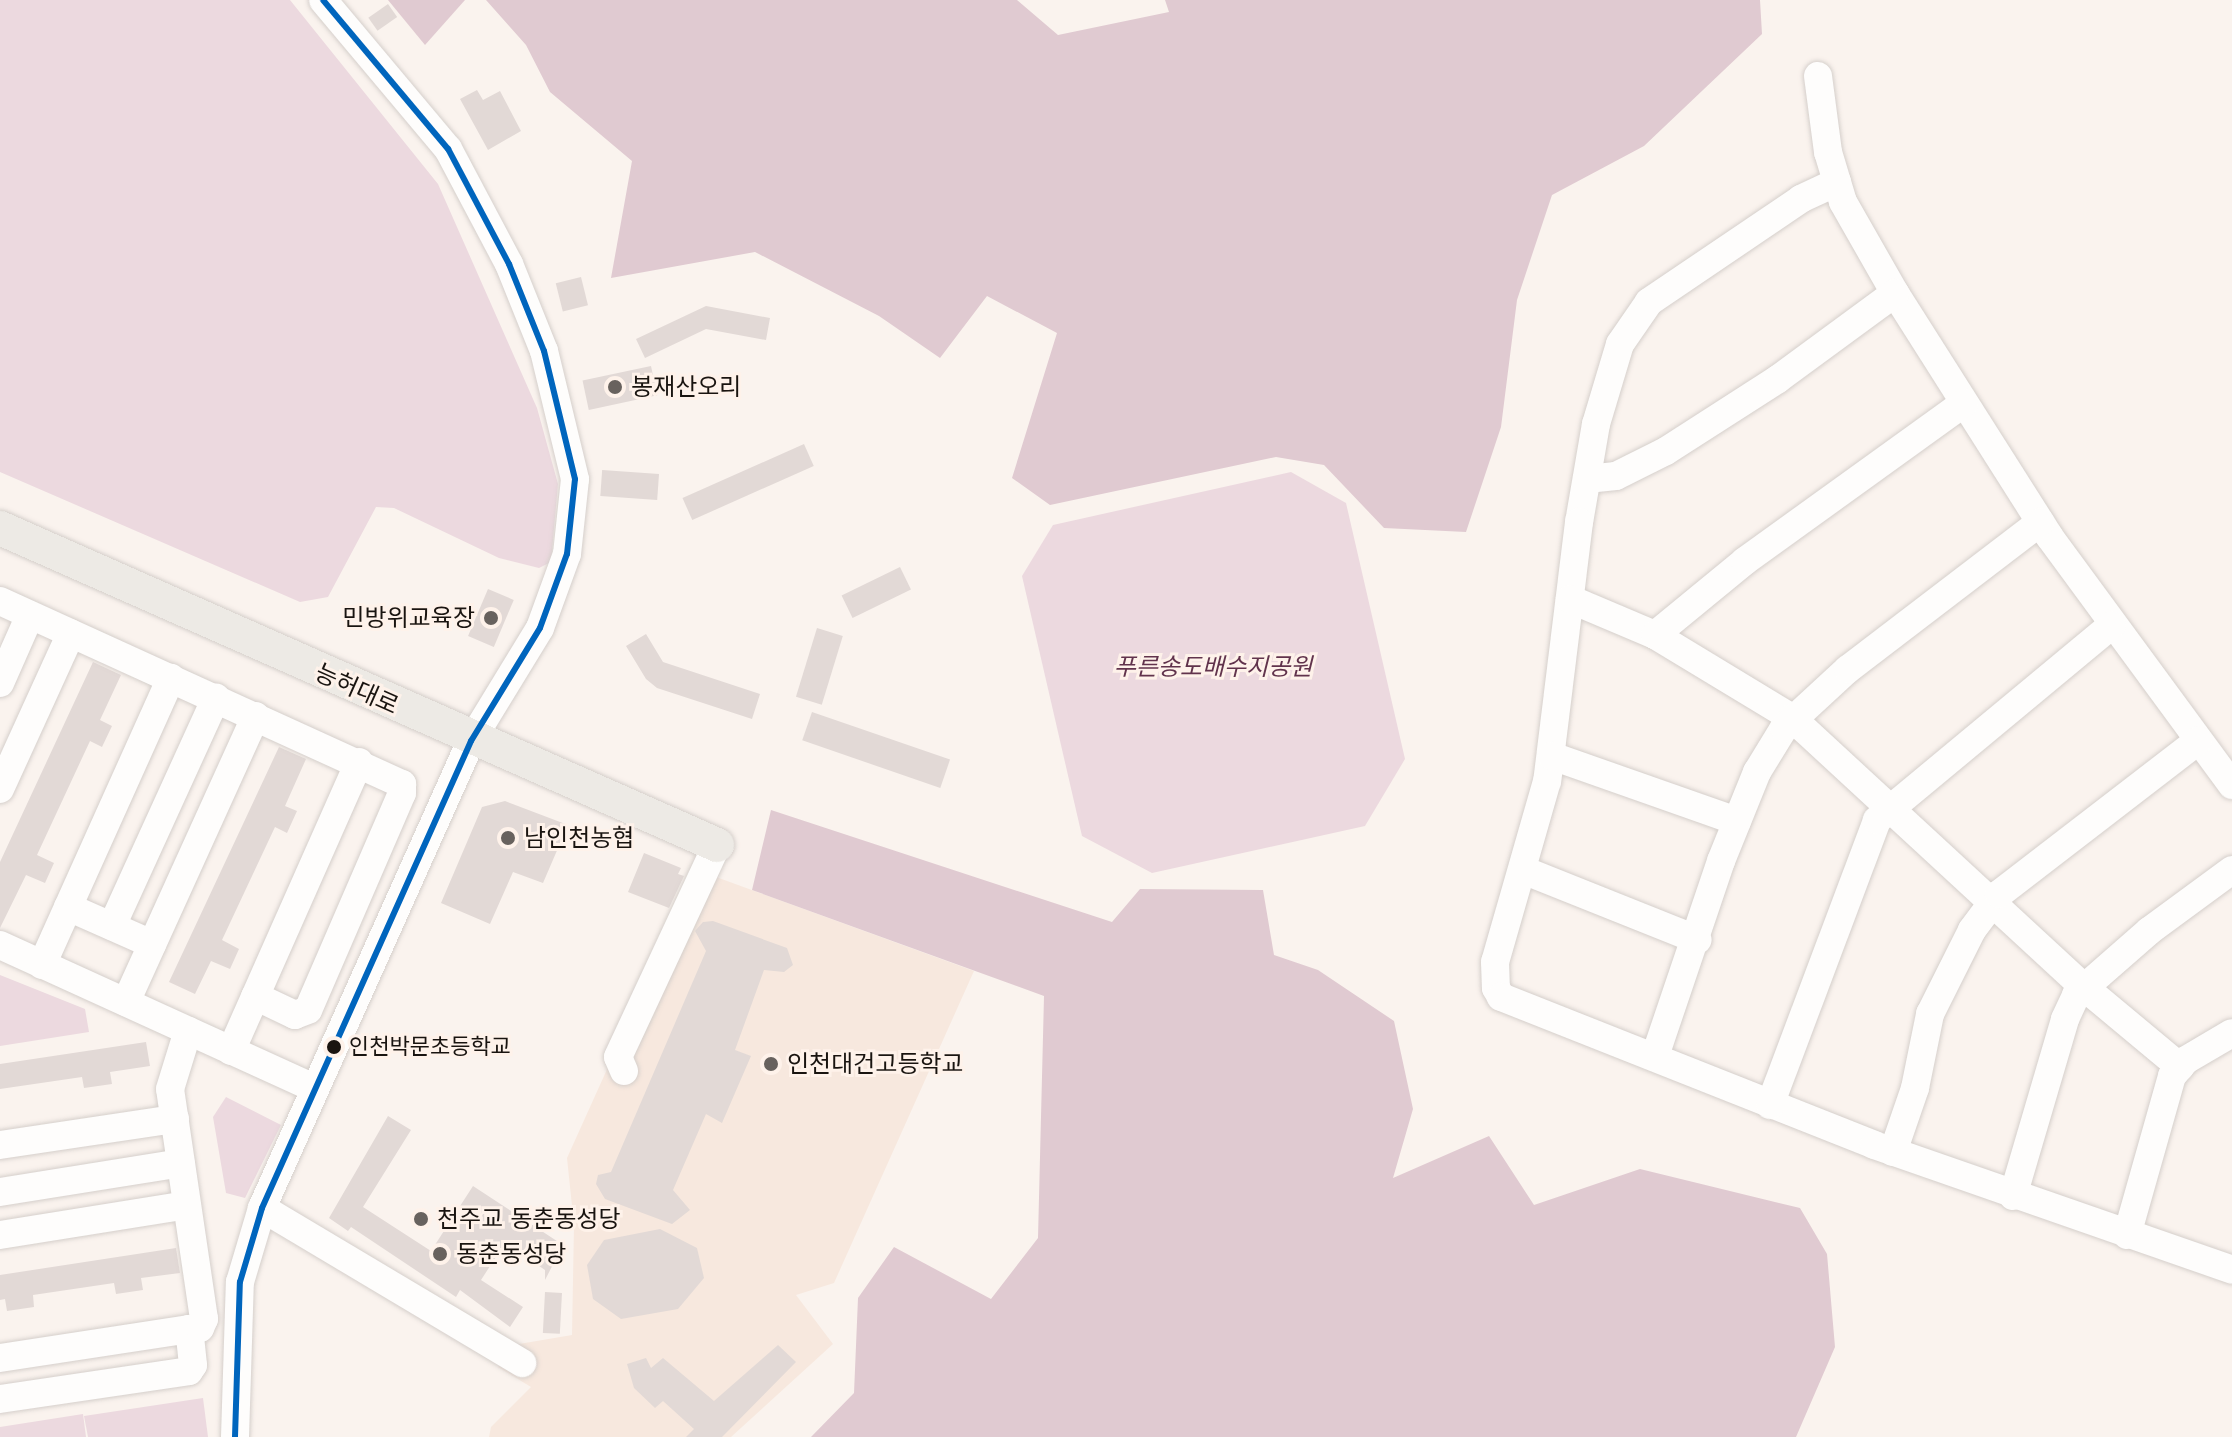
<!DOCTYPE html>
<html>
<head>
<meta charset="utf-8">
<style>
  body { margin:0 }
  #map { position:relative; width:2232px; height:1437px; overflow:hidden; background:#faf3ee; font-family:"Libre Baskerville","Noto Sans KR",serif }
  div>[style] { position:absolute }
  .built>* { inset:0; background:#f7e8de }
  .green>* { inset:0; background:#ecd9df }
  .forest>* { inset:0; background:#e0cad1 }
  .building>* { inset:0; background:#e2d9d6; transform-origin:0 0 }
  .roads { filter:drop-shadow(0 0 2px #d5cfcb) drop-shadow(0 0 2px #d5cfcb) }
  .minor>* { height:28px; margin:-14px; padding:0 14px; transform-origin:14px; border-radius:14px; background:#fefdfc }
  .major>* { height:34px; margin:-17px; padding:0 17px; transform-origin:17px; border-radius:17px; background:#edeae5 }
  .bus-1>* { height:6px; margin:-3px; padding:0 3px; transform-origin:3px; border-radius:3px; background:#0065bd }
  .dots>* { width:22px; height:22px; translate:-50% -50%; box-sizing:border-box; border:4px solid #fef2ea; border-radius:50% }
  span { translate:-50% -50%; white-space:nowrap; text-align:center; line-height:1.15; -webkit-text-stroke:6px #fef2ea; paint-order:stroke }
  .bus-label { font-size:22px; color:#191410 }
  .left { translate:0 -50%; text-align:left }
  .poi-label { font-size:24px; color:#191410 }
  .right { translate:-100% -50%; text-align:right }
  .park-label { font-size:24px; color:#61334c; font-style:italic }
  .street-label { font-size:24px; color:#191410 }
</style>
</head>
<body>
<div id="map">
  <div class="built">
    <div style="clip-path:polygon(697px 870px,974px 971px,834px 1283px,796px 1295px,833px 1344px,731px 1437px,489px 1437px,491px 1427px,531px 1387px,498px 1367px,519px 1344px,572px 1335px,574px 1225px,567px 1158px)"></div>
  </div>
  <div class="green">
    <div style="clip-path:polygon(0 0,290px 0,438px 184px,537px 408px,558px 484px,551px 562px,539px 568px,499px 558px,394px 508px,376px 507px,328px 597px,300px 602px,0 472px)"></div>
    <div style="clip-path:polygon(1291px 472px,1346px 503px,1405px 759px,1365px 826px,1152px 873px,1082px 836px,1022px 576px,1053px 525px)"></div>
    <div style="clip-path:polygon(0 975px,85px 1009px,89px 1032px,0 1046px)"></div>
    <div style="clip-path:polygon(226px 1097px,281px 1125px,245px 1198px,226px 1193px,213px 1117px)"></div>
    <div style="clip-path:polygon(203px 1398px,208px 1437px,88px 1437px,84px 1416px)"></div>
    <div style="clip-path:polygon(83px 1414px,86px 1437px,0 1437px,0 1427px)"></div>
  </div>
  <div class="forest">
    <div style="clip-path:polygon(388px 0,465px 0,425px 45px)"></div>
    <div style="clip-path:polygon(486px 0,1017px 0,1058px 35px,1169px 12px,1165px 0,1760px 0,1762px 34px,1644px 146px,1552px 195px,1517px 300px,1501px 427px,1466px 532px,1384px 528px,1324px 465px,1276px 457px,1050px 505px,1012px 478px,1057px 333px,987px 296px,940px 358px,879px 316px,755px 252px,611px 278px,632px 161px,550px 92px,526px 45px)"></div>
    <div style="clip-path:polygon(771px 810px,1112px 922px,1140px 889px,1263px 890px,1274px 955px,1318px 970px,1394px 1021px,1413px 1109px,1393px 1178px,1489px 1136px,1534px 1205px,1640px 1169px,1800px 1208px,1827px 1254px,1835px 1347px,1796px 1437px,811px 1437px,854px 1393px,858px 1298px,894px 1247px,991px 1299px,1038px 1238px,1044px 996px,752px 890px)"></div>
  </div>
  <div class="building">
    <div style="left:388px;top:4px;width:16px;height:24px;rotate:55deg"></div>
    <div style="clip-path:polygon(477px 90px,483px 100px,500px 91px,521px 131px,488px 150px,460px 99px)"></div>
    <div style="left:581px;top:277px;width:29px;height:26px;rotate:76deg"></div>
    <div style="clip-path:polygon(706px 306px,770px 318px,766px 340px,706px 329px,645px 358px,636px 339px)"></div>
    <div style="left:651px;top:366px;width:30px;height:70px;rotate:78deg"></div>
    <div style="left:804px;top:444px;width:24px;height:133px;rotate:66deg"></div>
    <div style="left:659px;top:474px;width:26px;height:57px;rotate:94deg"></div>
    <div style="left:900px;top:567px;width:25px;height:65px;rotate:64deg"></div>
    <div style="left:488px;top:589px;width:28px;height:51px;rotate:23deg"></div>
    <div style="left:817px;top:628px;width:27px;height:72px;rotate:17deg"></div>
    <div style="clip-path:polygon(646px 634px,663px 662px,760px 694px,752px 719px,657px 688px,646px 679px,626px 646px)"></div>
    <div style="clip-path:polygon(93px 662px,121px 675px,100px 720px,112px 726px,102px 747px,90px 741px,37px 855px,54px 863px,45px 883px,26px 875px,0 928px,0 862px)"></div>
    <div style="left:812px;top:712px;width:146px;height:30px;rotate:19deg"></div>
    <div style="clip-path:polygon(279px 747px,306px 759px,285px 806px,297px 811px,287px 833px,275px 827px,222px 940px,239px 949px,230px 969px,211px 961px,195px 994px,169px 982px)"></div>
    <div style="clip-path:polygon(505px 801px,568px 825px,543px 883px,513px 872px,490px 924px,441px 903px,482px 807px)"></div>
    <div style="clip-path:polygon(644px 853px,681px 868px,678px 874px,684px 876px,669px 908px,628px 892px)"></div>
    <div style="clip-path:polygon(713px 921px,787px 948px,793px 965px,784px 972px,764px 970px,735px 1050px,751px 1056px,722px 1123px,706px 1114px,673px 1190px,690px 1210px,672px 1224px,605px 1199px,596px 1184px,598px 1175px,611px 1172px,706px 951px,695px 931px,703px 922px)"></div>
    <div style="clip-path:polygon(146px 1042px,150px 1066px,110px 1072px,112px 1084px,84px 1088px,82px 1077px,0 1089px,0 1064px)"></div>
    <div style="clip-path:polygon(388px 1116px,411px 1130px,363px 1207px,431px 1251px,473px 1186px,563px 1245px,545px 1280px,545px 1270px,505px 1243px,481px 1280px,523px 1307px,510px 1327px,460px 1290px,456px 1297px,351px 1227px,348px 1231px,329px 1218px)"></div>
    <div style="clip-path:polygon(660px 1229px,697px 1248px,704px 1278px,678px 1309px,621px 1319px,593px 1299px,587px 1265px,604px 1240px)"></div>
    <div style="clip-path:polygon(176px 1248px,180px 1273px,141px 1278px,143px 1290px,116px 1294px,114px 1283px,33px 1295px,34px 1307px,7px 1311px,5px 1299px,0 1300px,0 1275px)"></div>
    <div style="left:545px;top:1292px;width:17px;height:41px;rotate:3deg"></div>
    <div style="clip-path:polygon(778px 1345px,796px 1362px,722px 1437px,686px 1437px,694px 1429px,663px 1401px,655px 1408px,634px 1388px,627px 1364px,646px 1358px,651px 1368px,663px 1358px,714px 1401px)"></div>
  </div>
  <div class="roads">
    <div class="minor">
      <div style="left:1818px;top:76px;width:77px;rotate:82.5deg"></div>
      <div style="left:1828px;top:152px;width:52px;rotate:73.3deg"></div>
      <div style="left:1843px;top:202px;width:105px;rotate:60.3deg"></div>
      <div style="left:1895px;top:293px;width:288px;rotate:57.6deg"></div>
      <div style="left:2049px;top:536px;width:309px;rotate:53.7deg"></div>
      <div style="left:1837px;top:182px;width:40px;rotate:155deg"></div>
      <div style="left:1801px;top:199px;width:184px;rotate:145.9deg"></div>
      <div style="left:1649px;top:302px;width:51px;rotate:124.6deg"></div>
      <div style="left:1620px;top:344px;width:84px;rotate:106.7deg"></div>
      <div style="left:1596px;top:424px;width:99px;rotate:99.8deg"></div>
      <div style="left:1579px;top:522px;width:261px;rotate:97deg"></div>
      <div style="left:1547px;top:781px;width:188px;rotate:106deg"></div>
      <div style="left:1495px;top:962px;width:26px;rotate:88deg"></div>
      <div style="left:1496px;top:988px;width:10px;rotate:61deg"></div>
      <div style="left:1501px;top:997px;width:401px;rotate:21.6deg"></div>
      <div style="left:1874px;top:1145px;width:379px;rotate:19.2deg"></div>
      <div style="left:1587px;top:479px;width:29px;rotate:-6deg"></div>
      <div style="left:1616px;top:476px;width:56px;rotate:-26.6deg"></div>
      <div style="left:1666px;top:451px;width:133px;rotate:-32.7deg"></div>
      <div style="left:1778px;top:379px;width:145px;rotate:-36.3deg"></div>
      <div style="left:1570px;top:599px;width:92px;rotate:23deg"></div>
      <div style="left:1655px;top:635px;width:160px;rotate:31.2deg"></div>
      <div style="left:1792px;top:718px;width:397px;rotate:42.7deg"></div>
      <div style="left:2084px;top:987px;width:125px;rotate:39.8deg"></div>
      <div style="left:0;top:601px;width:442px;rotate:24.5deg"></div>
      <div style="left:402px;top:784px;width:9px;rotate:90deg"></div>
      <div style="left:402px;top:793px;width:236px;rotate:113.4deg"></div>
      <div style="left:308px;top:1010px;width:14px;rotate:159deg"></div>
      <div style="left:295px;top:1015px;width:44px;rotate:-154.6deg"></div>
      <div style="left:1655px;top:635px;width:117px;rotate:-39.4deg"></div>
      <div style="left:1745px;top:561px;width:270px;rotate:-35.8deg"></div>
      <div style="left:0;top:683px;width:74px;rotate:-66.2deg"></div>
      <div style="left:1552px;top:756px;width:196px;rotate:19.4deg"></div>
      <div style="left:0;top:789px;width:171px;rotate:-65.5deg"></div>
      <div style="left:1523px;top:870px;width:188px;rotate:21.8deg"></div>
      <div style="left:68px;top:907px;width:92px;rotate:23.8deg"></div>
      <div style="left:112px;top:926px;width:251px;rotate:-65.5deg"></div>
      <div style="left:0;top:945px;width:345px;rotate:24.5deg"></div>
      <div style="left:42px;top:965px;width:315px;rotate:-65.8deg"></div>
      <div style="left:126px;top:1002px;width:314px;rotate:-65.6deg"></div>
      <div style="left:231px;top:1051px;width:316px;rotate:-66.1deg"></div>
      <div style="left:1655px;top:1056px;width:206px;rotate:-71.3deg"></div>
      <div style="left:1721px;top:861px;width:96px;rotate:-68deg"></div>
      <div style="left:1757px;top:772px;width:52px;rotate:-58.5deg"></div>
      <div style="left:1784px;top:728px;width:87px;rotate:-42.7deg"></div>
      <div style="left:1848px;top:669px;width:242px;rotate:-37.4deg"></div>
      <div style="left:624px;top:1071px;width:15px;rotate:-113deg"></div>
      <div style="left:618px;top:1057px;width:234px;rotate:-65deg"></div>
      <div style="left:1770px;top:1105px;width:304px;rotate:-69.4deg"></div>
      <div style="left:1877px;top:820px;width:305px;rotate:-39.7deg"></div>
      <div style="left:0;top:1145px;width:177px;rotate:-8.5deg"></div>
      <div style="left:1893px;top:1152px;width:68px;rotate:-71deg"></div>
      <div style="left:1915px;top:1088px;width:76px;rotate:-78.5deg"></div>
      <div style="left:1930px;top:1014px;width:94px;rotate:-63.4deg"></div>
      <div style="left:1972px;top:930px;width:45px;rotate:-53.1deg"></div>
      <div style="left:1999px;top:894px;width:251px;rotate:-37.6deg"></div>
      <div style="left:0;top:1192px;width:183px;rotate:-9.1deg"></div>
      <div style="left:2013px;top:1196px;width:184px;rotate:-73.6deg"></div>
      <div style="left:2065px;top:1019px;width:26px;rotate:-65deg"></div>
      <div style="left:2076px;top:995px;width:97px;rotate:-41.2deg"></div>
      <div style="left:2149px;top:931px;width:103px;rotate:-36.3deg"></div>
      <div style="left:262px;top:1208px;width:303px;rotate:30.8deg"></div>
      <div style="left:0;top:1235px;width:189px;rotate:-9.1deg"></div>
      <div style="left:2127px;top:1235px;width:165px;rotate:-74.2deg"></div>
      <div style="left:2172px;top:1076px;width:21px;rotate:-49deg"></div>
      <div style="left:2186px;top:1060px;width:53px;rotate:-30.4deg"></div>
      <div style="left:0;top:1358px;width:191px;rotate:-8.7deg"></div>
      <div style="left:0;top:1399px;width:191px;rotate:-8.4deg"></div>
      <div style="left:189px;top:1371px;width:7px;rotate:-56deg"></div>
      <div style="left:193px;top:1365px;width:36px;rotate:-96deg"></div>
      <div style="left:189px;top:1329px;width:11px;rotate:-5deg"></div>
      <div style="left:200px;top:1328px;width:10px;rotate:-66deg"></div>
      <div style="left:204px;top:1319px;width:232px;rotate:-98.4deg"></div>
      <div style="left:170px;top:1089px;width:61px;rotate:-72.8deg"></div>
      <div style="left:235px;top:1437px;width:155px;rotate:-88.2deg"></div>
      <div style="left:240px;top:1282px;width:77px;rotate:-73.4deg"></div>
      <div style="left:262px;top:1208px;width:512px;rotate:-65.89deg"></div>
      <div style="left:471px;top:741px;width:132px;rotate:-58.6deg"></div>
      <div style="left:540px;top:628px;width:79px;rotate:-70deg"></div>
      <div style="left:567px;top:554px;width:75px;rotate:-83.9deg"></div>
      <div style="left:575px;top:479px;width:132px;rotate:-103.6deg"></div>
      <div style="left:544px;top:351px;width:94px;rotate:-111.9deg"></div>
      <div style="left:509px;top:264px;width:130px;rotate:-117.9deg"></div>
      <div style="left:448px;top:149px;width:194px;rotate:-130deg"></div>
    </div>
    <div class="major">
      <div style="left:0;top:528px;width:784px;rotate:23.85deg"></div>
    </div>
  </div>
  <div class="bus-1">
    <div style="left:235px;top:1437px;width:155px;rotate:-88.2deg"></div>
    <div style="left:240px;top:1282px;width:77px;rotate:-73.4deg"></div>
    <div style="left:262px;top:1208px;width:512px;rotate:-65.89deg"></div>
    <div style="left:471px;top:741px;width:132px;rotate:-58.6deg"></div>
    <div style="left:540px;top:628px;width:79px;rotate:-70deg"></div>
    <div style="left:567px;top:554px;width:75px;rotate:-83.9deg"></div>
    <div style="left:575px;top:479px;width:132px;rotate:-103.6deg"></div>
    <div style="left:544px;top:351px;width:94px;rotate:-111.9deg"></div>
    <div style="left:509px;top:264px;width:130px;rotate:-117.9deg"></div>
    <div style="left:448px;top:149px;width:194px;rotate:-130deg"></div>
  </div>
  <div class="dots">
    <div style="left:615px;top:387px;background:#68625e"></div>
    <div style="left:491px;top:618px;background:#68625e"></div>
    <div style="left:508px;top:838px;background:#68625e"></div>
    <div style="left:334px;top:1047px;background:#191410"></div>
    <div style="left:771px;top:1064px;background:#68625e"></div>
    <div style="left:421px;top:1219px;background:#68625e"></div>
    <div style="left:440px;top:1254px;background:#68625e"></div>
  </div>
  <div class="bus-label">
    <span class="left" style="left:349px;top:1047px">인천박문초등학교</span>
  </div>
  <div class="poi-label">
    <span class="left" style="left:631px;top:387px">봉재산오리</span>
    <span class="right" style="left:475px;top:618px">민방위교육장</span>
    <span class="left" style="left:524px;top:838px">남인천농협</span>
    <span class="left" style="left:787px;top:1064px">인천대건고등학교</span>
    <span class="left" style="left:437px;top:1219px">천주교 동춘동성당</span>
    <span class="left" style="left:456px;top:1254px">동춘동성당</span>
  </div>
  <div class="park-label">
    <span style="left:1213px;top:667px">푸른송도배수지공원</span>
  </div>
  <div class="street-label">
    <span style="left:357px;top:689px;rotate:24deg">능허대로</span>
  </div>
</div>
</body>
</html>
